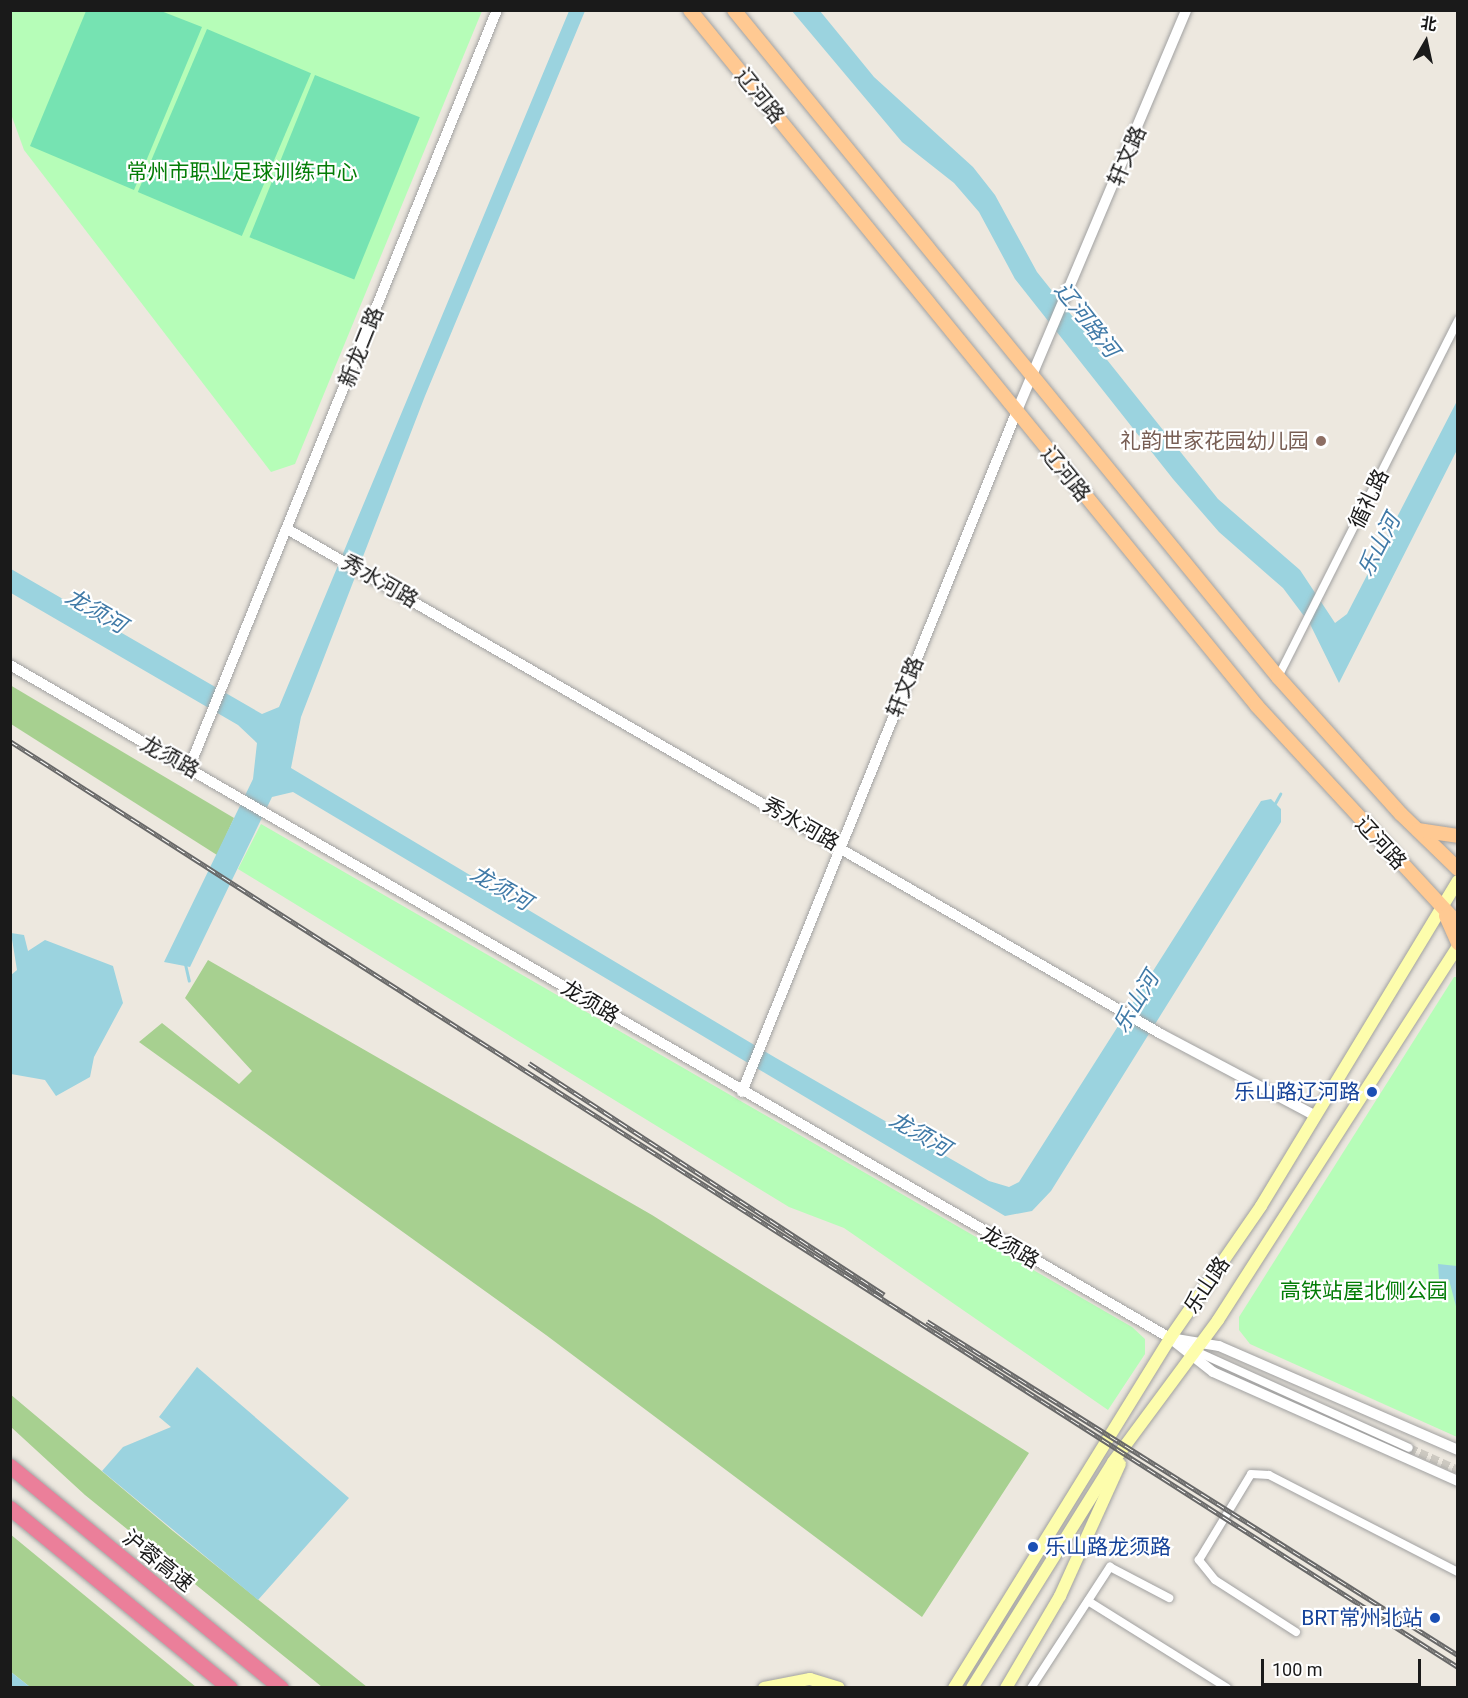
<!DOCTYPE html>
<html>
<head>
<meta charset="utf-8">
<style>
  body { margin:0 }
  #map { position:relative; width:1468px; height:1698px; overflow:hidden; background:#ede8df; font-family:Roboto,"Noto Sans SC",sans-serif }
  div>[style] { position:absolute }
  .forest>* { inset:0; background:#a7d090 }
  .park>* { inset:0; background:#b6fdb8 }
  .pitch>* { inset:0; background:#76e3b2; transform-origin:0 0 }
  .water>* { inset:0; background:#9bd3df }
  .stream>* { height:3px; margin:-1.5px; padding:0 1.5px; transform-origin:1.5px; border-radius:1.5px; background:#9bd3df }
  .minor-tunnel>* { height:8px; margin-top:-4px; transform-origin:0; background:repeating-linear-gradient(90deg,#cdc9c1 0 8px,transparent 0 12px) }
  .roads { filter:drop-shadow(0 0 2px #a1a1a1) drop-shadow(0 0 2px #a1a1a1) }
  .minor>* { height:8px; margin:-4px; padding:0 4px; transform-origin:4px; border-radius:4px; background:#fff }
  .tertiary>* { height:10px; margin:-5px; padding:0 5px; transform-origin:5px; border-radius:5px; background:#fff }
  .secondary>* { height:12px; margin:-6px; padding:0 6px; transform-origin:6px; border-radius:6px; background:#fdfdac }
  .primary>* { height:14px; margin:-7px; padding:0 7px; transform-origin:7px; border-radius:7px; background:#ffc992 }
  .motorway>* { height:15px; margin:-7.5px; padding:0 7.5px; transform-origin:7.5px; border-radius:7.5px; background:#eb7f9a }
  .rail>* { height:5px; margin-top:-2.5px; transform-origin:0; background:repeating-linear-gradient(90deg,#fff 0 9px,#686868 0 18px); box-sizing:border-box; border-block:2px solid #686868 }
  .dots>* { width:16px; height:16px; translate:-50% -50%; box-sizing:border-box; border:3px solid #fff; border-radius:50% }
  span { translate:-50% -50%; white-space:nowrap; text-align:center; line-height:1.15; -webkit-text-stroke:4.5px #fff; paint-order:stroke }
  .street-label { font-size:21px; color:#1a1a1a }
  .park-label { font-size:21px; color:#047d07 }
  .education-label { font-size:21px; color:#785e54 }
  .right { translate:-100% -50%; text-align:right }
  .transit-label { font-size:21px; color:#164399 }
  .left { translate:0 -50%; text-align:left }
  .water-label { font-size:22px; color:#407aa7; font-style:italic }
  .frame { position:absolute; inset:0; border:12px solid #1a1a1a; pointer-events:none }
  .north { position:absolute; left:1396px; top:12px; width:60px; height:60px; -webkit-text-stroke:4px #fff; paint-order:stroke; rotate:9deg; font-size:16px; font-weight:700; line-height:24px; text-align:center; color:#1a1a1a }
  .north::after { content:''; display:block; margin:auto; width:21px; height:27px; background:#1a1a1a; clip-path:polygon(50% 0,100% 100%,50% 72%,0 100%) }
  .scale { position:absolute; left:1261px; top:1659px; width:160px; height:27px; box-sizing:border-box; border:3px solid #1a1a1a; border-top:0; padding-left:8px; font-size:18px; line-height:21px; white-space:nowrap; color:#1a1a1a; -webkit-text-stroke:4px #fff; paint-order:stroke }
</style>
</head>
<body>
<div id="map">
  <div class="forest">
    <div style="clip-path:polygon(10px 685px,234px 818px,217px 855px,11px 724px)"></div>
    <div style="clip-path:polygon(208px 960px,652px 1215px,1029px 1453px,922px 1617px,546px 1335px,139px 1042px,162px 1023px,239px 1084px,252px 1071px,185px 998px)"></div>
    <div style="clip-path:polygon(10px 1394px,173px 1531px,367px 1687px,322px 1687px,85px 1495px,11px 1427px)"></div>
    <div style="clip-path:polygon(10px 1534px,196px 1687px,30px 1687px,11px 1672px)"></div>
  </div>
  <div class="park">
    <div style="clip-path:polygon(11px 11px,482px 11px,295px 464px,271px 472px,24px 150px,11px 114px)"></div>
    <div style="clip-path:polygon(261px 824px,1132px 1327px,1145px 1339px,1145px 1354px,1108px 1410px,844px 1228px,789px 1207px,238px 869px)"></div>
    <div style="clip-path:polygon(1454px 977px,1457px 977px,1457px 1437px,1250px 1344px,1239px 1330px,1239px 1317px)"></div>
  </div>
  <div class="pitch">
    <div style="clip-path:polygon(86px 11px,161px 11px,202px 27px,134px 190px,30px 146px)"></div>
    <div style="left:207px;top:29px;width:113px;height:177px;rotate:23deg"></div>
    <div style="left:315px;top:75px;width:113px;height:175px;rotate:22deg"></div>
  </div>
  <div class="water">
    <div style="clip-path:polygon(569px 11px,585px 11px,425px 396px,301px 717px,291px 768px,776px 1058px,989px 1181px,1009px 1187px,1019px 1182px,1261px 801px,1271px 799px,1281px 809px,1281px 822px,1051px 1191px,1032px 1211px,1005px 1216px,293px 792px,272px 797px,190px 967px,164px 962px,253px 779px,257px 743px,238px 725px,11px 593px,11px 569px,262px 714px,279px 707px)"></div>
    <div style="clip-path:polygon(792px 11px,820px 11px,874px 77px,973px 167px,995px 195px,1037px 272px,1218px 499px,1300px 570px,1335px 623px,1347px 614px,1457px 401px,1457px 450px,1339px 683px,1310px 624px,1283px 588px,1219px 532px,1173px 479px,1015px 279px,979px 212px,954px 183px,902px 142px)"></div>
    <div style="clip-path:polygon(11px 933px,24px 935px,28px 951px,45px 940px,113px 966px,123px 1003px,94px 1057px,90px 1077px,56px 1096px,45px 1080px,11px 1074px,11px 975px,17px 970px)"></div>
    <div style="clip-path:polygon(1438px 1264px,1457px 1266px,1457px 1310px,1449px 1280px,1439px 1279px)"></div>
    <div style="clip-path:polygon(197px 1367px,349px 1498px,258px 1600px,102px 1471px,123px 1447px,171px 1427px,159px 1417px)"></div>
    <div style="clip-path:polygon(10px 1672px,11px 1672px,30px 1687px,11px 1687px)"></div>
  </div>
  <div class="stream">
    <div style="left:1274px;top:805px;width:13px;rotate:-61deg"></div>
    <div style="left:185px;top:964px;width:17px;rotate:77deg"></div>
  </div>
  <div class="minor-tunnel">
    <div style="left:1409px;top:1448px;width:54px;rotate:24.2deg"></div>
  </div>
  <div class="roads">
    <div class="minor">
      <div style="left:1278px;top:677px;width:400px;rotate:-63.2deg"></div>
      <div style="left:1191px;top:1349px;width:239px;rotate:24.4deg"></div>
      <div style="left:1088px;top:1601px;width:164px;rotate:32deg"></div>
      <div style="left:1296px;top:1632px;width:96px;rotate:-147.3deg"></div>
      <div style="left:1215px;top:1580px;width:26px;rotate:-129deg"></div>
      <div style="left:1199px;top:1560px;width:100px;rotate:-58.8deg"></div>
      <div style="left:1251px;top:1474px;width:18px;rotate:3deg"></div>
      <div style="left:1269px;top:1475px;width:212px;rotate:27.2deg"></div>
      <div style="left:1031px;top:1688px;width:145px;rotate:-56.9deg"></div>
      <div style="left:1110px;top:1567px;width:67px;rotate:27.7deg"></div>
    </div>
    <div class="tertiary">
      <div style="left:287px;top:529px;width:1009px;rotate:30.02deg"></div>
      <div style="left:1161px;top:1034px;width:175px;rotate:27.9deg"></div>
      <div style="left:10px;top:665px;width:1341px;rotate:30.12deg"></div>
      <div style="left:1170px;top:1338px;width:55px;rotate:38.3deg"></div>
      <div style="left:1213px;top:1372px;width:268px;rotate:24deg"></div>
      <div style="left:189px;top:768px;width:818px;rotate:-67.89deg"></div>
      <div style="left:742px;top:1092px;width:732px;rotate:-68.02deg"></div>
      <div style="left:1016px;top:413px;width:437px;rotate:-67.1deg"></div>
      <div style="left:1170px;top:1338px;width:50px;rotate:9.3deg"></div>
      <div style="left:1219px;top:1346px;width:261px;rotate:23.5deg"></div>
    </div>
    <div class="secondary">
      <div style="left:764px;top:1688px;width:47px;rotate:-11.1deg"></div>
      <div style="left:810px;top:1679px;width:30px;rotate:17deg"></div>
      <div style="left:954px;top:1688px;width:411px;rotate:-58.3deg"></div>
      <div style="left:1170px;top:1338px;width:160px;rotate:-55.4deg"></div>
      <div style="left:1261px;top:1206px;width:380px;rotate:-58.8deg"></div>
      <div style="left:972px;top:1688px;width:266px;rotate:-58deg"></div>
      <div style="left:1113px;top:1462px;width:177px;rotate:-53.5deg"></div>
      <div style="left:1218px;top:1320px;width:444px;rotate:-57.3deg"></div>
      <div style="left:1006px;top:1688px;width:107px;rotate:-59.6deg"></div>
      <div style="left:1060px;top:1596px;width:145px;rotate:-65.6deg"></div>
    </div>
    <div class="primary">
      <div style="left:690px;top:10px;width:898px;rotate:50.83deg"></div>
      <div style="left:1257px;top:706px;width:297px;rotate:47.3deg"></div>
      <div style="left:734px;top:10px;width:861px;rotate:50.8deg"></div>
      <div style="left:1278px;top:677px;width:184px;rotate:48.1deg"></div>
      <div style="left:1401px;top:814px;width:79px;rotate:44deg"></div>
      <div style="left:1418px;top:830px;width:40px;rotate:8.5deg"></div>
      <div style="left:1446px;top:916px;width:30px;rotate:66deg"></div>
    </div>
    <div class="motorway">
      <div style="left:10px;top:1466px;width:350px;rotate:39.3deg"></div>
      <div style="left:10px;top:1508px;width:284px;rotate:39.3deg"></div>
    </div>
  </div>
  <div class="rail">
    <div style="left:10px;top:741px;width:1719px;rotate:32.6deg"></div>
    <div style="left:529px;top:1063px;width:424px;rotate:33.1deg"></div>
    <div style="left:927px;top:1321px;width:627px;rotate:32.17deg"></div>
  </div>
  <div class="dots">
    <div style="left:1321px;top:441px;background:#8d6e63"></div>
    <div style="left:1372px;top:1092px;background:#1a4fb4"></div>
    <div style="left:1033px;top:1547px;background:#1a4fb4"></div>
    <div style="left:1435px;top:1618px;background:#1a4fb4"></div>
  </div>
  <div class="street-label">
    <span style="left:760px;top:96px;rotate:51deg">辽河路</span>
    <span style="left:1127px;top:156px;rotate:-66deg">轩文路</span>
    <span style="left:361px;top:347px;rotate:-68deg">新龙二路</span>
    <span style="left:1066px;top:474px;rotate:51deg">辽河路</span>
    <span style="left:1369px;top:499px;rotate:-64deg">循礼路</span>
    <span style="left:380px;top:581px;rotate:30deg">秀水河路</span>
    <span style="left:905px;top:687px;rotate:-68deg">轩文路</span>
    <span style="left:170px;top:757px;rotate:29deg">龙须路</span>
    <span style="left:801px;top:824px;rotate:30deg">秀水河路</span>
    <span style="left:1381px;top:843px;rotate:47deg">辽河路</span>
    <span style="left:590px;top:1002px;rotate:31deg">龙须路</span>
    <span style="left:1010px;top:1247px;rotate:30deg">龙须路</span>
    <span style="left:1207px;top:1285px;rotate:-56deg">乐山路</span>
    <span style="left:158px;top:1561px;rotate:39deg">沪蓉高速</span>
  </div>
  <div class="park-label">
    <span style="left:242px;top:172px">常州市职业足球训练中心</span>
    <span style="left:1364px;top:1291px">高铁站屋北侧公园</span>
  </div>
  <div class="education-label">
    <span class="right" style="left:1309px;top:441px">礼韵世家花园幼儿园</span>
  </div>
  <div class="transit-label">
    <span class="right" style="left:1360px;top:1092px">乐山路辽河路</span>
    <span class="left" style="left:1045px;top:1547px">乐山路龙须路</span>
    <span class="right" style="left:1423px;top:1618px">BRT常州北站</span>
  </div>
  <div class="water-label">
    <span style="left:1087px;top:320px;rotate:52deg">辽河路河</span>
    <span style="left:1379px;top:545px;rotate:-63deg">乐山河</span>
    <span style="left:96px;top:611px;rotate:30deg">龙须河</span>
    <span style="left:501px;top:888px;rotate:30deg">龙须河</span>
    <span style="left:1136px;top:1002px;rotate:-59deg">乐山河</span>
    <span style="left:920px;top:1134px;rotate:30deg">龙须河</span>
  </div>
  <div class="frame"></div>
  <div class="north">北</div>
  <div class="scale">100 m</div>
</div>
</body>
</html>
